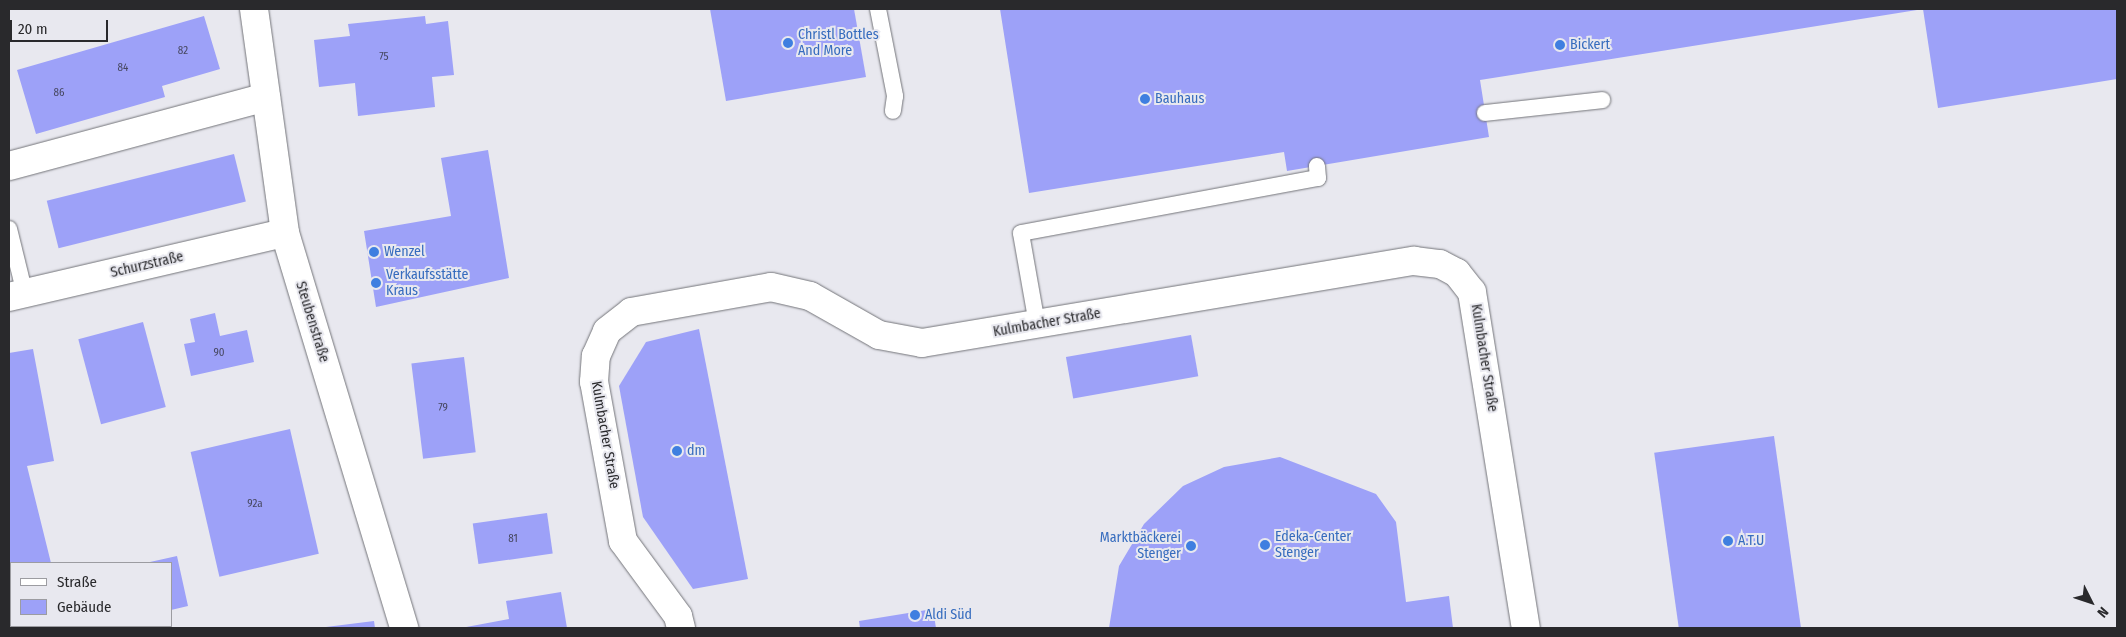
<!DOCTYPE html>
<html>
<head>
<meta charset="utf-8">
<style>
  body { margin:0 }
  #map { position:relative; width:2126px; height:637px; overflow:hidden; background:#e8e8ef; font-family:"Fira Sans Condensed",sans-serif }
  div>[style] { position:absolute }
  .building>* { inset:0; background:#9da1f8; transform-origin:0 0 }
  .roads { filter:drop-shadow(0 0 1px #737479) drop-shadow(0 0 1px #737479) }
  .service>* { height:16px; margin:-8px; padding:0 8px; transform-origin:8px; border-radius:8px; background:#fff }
  .minor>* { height:28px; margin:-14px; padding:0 14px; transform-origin:14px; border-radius:14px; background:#fff }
  .dots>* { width:14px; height:14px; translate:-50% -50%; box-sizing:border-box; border:2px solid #e8e8ef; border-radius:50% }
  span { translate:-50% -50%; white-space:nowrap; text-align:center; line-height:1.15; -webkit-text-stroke:4px #e8e8ef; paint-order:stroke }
  .number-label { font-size:11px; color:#46475f }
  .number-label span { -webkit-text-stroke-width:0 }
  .shop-label { font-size:14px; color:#366cbe }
  .left { translate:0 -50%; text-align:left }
  .right { translate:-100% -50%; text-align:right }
  .street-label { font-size:14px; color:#29292c }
  .frame { position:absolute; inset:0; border:10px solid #29292c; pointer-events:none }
  .legend { position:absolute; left:10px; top:562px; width:162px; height:65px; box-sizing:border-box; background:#e8e8ef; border:1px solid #9c9ca1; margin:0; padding:6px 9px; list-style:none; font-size:15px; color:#29292c }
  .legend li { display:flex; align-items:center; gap:10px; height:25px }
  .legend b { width:25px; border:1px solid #9c9ca1 }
  .north { position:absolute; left:2066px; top:577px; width:50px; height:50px; -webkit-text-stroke:4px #e8e8ef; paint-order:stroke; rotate:131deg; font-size:14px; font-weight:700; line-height:20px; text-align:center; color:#29292c }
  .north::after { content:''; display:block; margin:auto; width:18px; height:22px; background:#29292c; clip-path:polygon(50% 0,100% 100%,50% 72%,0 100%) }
  .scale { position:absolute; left:10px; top:20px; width:98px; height:22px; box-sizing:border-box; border:2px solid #29292c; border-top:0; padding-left:6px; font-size:15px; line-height:18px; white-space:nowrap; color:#29292c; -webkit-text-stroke:4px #e8e8ef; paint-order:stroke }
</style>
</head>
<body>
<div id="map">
  <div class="building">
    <div style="clip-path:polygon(710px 9px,854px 9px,866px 77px,726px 101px)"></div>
    <div style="clip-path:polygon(1000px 9px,1917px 9px,1917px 10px,1480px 80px,1489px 137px,1287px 171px,1284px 152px,1029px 193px)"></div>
    <div style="clip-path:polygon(1923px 9px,2117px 9px,2117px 79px,1938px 108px)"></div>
    <div style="clip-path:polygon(204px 16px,220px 69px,162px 86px,165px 97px,36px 134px,17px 70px)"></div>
    <div style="clip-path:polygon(425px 16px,426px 24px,448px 21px,454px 75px,432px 77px,435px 107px,358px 116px,355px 83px,319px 87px,314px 40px,350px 36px,348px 24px)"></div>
    <div style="clip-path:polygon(488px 150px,509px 278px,376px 307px,364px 231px,451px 216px,441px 158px)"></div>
    <div style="left:234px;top:154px;width:49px;height:193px;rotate:76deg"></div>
    <div style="clip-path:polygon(215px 313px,220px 336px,247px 330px,254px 362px,191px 376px,184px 344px,195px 342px,190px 319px)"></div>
    <div style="left:143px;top:322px;width:88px;height:67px;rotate:75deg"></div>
    <div style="clip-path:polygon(699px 329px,748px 579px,693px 589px,643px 517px,619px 386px,646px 342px)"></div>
    <div style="left:1191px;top:335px;width:42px;height:127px;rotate:80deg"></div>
    <div style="clip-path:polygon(33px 349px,54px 461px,27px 466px,51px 563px,11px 563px,9px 584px,9px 353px)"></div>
    <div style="left:464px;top:357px;width:96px;height:53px;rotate:83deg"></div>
    <div style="left:290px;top:429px;width:128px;height:102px;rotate:77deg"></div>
    <div style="left:1774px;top:436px;width:194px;height:121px;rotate:82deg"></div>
    <div style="clip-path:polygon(1280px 457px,1376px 494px,1396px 522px,1406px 602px,1449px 596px,1453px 628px,1109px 628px,1119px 566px,1144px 524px,1183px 486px,1224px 467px)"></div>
    <div style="left:547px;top:513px;width:41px;height:75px;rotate:82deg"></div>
    <div style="clip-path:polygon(177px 556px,188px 606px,171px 610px,171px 563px,150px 562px)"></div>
    <div style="clip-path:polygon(561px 592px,567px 628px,461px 628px,509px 619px,506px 601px)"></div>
    <div style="clip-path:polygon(933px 609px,936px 628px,860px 628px,859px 621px)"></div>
    <div style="clip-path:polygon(374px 621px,375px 628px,326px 628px,326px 627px)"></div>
  </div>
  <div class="roads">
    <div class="service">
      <div style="left:878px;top:9px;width:89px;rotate:78.9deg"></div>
      <div style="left:895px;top:96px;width:15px;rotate:98deg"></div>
      <div style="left:1485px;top:113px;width:118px;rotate:-6.3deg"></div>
      <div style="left:9px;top:229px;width:67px;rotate:76.2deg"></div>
      <div style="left:1037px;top:324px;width:92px;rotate:-100deg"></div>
      <div style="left:1021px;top:233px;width:302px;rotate:-10.5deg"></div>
      <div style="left:1318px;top:178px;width:12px;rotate:-95deg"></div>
    </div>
    <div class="minor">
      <div style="left:254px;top:9px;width:226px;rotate:82.1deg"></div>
      <div style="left:285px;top:233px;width:413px;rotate:73.2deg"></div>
      <div style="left:9px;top:166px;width:266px;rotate:-15deg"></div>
      <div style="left:9px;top:297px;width:283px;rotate:-13.1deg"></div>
      <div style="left:681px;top:628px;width:12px;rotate:-104deg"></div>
      <div style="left:678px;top:616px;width:93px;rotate:-126.3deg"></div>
      <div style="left:623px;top:541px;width:162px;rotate:-100.3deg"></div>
      <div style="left:594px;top:382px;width:26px;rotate:-86deg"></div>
      <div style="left:596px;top:356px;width:27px;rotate:-66deg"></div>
      <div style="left:607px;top:331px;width:31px;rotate:-38deg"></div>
      <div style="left:631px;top:312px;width:142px;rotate:-10.1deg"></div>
      <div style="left:771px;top:287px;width:40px;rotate:13deg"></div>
      <div style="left:810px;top:296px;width:79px;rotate:29.5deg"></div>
      <div style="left:879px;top:335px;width:44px;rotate:10.5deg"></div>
      <div style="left:922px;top:343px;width:499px;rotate:-9.5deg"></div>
      <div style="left:1414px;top:261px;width:26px;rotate:7deg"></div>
      <div style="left:1440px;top:264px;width:19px;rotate:28deg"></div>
      <div style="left:1457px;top:273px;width:24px;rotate:52deg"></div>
      <div style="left:1472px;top:292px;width:340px;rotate:80.9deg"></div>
    </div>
  </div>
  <div class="dots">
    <div style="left:788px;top:43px;background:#3f7fe0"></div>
    <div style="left:1560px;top:45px;background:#3f7fe0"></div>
    <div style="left:1145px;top:99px;background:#3f7fe0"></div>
    <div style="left:374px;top:252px;background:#3f7fe0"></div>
    <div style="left:376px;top:283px;background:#3f7fe0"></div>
    <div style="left:677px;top:451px;background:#3f7fe0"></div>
    <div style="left:1728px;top:541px;background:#3f7fe0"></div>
    <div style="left:1265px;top:545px;background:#3f7fe0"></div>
    <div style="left:1191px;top:546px;background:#3f7fe0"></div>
    <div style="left:915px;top:615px;background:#3f7fe0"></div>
  </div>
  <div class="number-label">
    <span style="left:183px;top:51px">82</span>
    <span style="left:384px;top:57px">75</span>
    <span style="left:123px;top:68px">84</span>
    <span style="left:59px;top:93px">86</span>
    <span style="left:219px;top:353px">90</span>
    <span style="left:443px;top:408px">79</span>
    <span style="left:255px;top:504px">92a</span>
    <span style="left:513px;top:539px">81</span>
  </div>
  <div class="shop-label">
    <span class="left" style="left:798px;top:43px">Christl Bottles<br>And More</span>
    <span class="left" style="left:1570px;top:45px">Bickert</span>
    <span class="left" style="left:1155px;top:99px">Bauhaus</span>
    <span class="left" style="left:384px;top:252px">Wenzel</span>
    <span class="left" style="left:386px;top:283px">Verkaufsstätte<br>Kraus</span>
    <span class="left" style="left:687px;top:451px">dm</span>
    <span class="left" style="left:1275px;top:545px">Edeka-Center<br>Stenger</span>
    <span class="right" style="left:1181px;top:546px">Marktbäckerei<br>Stenger</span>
    <span class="left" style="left:1738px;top:541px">A.T.U</span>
    <span class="left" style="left:925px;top:615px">Aldi Süd</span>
  </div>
  <div class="street-label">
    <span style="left:147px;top:265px;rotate:-13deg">Schurzstraße</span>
    <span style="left:312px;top:322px;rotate:73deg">Steubenstraße</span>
    <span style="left:1047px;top:323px;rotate:-10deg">Kulmbacher Straße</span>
    <span style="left:1484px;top:358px;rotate:81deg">Kulmbacher Straße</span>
    <span style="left:605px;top:435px;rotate:80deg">Kulmbacher Straße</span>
  </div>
  <div class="frame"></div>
  <ul class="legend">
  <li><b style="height:6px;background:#fff"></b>Straße</li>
  <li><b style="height:14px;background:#9da1f8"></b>Gebäude</li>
  </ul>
  <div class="north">N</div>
  <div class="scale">20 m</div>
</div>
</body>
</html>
